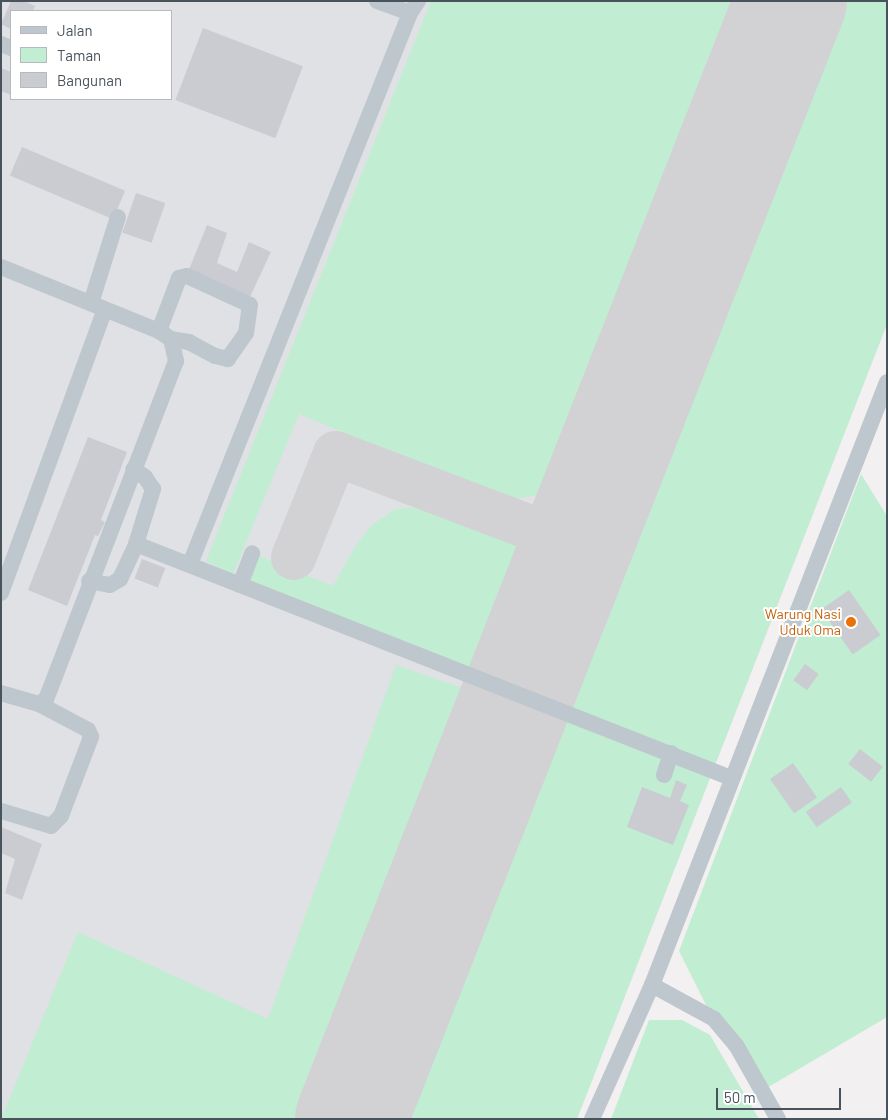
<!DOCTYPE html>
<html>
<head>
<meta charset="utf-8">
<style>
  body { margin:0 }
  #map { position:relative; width:888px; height:1120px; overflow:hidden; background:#f2f0f0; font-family:Barlow,sans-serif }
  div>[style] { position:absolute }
  .airport>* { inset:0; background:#dfe1e4 }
  .green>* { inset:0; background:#c1edd2 }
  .taxiway>* { height:45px; margin:-22.5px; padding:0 22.5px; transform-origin:22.5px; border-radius:22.5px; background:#d2d2d4 }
  .runway>* { height:112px; margin:-56px; padding:0 56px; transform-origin:56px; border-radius:56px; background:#d2d2d4 }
  .building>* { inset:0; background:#caccd2; transform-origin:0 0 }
  .minor>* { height:16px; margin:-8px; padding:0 8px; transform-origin:8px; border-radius:8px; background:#bfc7ce }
  .dots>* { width:14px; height:14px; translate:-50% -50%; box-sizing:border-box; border:2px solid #fff; border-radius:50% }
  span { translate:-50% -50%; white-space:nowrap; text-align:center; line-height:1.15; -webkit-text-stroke:4px #fff; paint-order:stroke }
  .food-label { font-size:14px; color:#c56008 }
  .right { translate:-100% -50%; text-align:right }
  .frame { position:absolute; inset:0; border:2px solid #49535c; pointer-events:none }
  .legend { position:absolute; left:10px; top:10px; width:162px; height:90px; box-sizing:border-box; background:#fff; border:1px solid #b6babe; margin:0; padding:6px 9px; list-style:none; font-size:15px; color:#49535c }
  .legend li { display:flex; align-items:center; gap:10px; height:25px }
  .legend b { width:25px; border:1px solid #b6babe }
  .scale { position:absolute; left:716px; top:1088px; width:125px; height:22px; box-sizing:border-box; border:2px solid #49535c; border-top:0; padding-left:6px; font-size:15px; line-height:18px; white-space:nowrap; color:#49535c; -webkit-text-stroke:4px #fff; paint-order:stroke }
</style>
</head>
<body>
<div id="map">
  <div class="airport">
    <div style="clip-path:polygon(evenodd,1px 1px,887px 1px,887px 324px,577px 1119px,1px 1119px,1px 1px,11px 11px,171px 11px,171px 99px,11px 99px,11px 11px)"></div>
  </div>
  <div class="green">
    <div style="clip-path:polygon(431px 1px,771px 1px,582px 475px,560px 491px,509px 500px,299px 414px,233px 574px,206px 561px)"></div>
    <div style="clip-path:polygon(814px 1px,887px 1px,887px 324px,577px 1119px,375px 1119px)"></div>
    <div style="clip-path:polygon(861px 474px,887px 516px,887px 1017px,765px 1089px,713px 1019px,679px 951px)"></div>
    <div style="clip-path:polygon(433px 506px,477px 521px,517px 545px,526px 556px,533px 598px,500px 684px,249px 584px,259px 556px,333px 586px,355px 547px,371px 526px,395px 509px)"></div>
    <div style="clip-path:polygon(396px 665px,494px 699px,329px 1119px,1px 1119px,78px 932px,268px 1019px)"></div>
    <div style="clip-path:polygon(649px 1020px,682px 1020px,710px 1035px,759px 1119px,611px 1119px)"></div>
  </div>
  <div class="taxiway">
    <div style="left:293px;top:557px;width:112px;rotate:-68deg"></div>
    <div style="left:335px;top:453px;width:259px;rotate:20.8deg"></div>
  </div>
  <div class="runway">
    <div style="left:351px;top:1119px;width:1201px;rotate:-68.52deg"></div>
  </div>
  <div class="building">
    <div style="clip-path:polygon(11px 1px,24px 1px,35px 6px,33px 11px,11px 11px,11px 29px,1px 24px)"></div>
    <div style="left:203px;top:28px;width:107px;height:77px;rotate:21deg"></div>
    <div style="clip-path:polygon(1px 68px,11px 72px,11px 95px,1px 91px)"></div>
    <div style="left:22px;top:147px;width:112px;height:31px;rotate:23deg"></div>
    <div style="left:136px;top:193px;width:31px;height:42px;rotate:19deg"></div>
    <div style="clip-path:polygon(207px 225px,227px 233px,217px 263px,237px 272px,249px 242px,271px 252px,249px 299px,188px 272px)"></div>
    <div style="clip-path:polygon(88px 437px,127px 452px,101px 520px,105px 522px,98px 536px,95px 535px,67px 606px,28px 590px)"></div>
    <div style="left:142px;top:559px;width:25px;height:21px;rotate:21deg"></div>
    <div style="left:849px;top:590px;width:55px;height:34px;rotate:55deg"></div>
    <div style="left:805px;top:664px;width:17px;height:20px;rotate:36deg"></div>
    <div style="left:860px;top:749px;width:29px;height:19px;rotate:38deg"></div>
    <div style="left:793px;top:763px;width:42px;height:28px;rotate:55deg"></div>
    <div style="clip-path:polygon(676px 780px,687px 785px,680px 801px,689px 805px,673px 845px,627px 827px,642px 787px,670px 798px)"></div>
    <div style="left:841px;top:787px;width:19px;height:43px;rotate:55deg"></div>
    <div style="clip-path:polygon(1px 827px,42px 844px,22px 900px,5px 893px,15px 859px,1px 853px)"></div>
  </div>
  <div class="minor">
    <div style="left:377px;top:1px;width:35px;rotate:20deg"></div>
    <div style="left:1px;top:44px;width:11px;rotate:22deg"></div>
    <div style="left:1px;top:267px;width:170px;rotate:22.1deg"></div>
    <div style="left:159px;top:331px;width:14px;rotate:34deg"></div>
    <div style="left:171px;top:339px;width:23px;rotate:77deg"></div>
    <div style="left:176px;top:361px;width:362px;rotate:111deg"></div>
    <div style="left:46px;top:699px;width:9px;rotate:144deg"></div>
    <div style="left:39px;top:704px;width:40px;rotate:-164deg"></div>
    <div style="left:91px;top:303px;width:90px;rotate:-72.6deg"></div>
    <div style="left:159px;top:331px;width:57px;rotate:-69.3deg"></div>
    <div style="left:179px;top:278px;width:8px;rotate:-14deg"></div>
    <div style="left:187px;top:276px;width:69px;rotate:24.7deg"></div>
    <div style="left:250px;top:305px;width:28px;rotate:98deg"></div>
    <div style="left:246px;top:333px;width:32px;rotate:125deg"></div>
    <div style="left:228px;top:359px;width:13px;rotate:-167deg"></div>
    <div style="left:215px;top:356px;width:30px;rotate:-152deg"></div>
    <div style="left:189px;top:342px;width:18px;rotate:-171deg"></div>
    <div style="left:136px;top:544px;width:639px;rotate:21.47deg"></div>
    <div style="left:190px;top:564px;width:593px;rotate:-68.23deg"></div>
    <div style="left:410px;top:13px;width:14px;rotate:-56deg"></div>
    <div style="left:89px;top:581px;width:21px;rotate:11deg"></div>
    <div style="left:110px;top:585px;width:12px;rotate:-31deg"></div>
    <div style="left:120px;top:579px;width:38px;rotate:-65deg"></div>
    <div style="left:136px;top:544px;width:58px;rotate:-72.8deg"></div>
    <div style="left:153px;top:489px;width:14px;rotate:-124deg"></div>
    <div style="left:145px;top:477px;width:14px;rotate:-146deg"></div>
    <div style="left:240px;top:585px;width:34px;rotate:-69deg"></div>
    <div style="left:1px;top:593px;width:302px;rotate:-69.9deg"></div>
    <div style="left:664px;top:775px;width:23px;rotate:-72deg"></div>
    <div style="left:1px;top:811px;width:52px;rotate:16.7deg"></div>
    <div style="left:51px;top:826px;width:14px;rotate:-45deg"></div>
    <div style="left:61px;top:816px;width:85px;rotate:-69.2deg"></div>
    <div style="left:91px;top:737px;width:8px;rotate:-113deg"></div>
    <div style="left:88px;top:730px;width:55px;rotate:-152deg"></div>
    <div style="left:652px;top:985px;width:71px;rotate:28.7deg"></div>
    <div style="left:714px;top:1019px;width:34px;rotate:50deg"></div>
    <div style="left:736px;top:1045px;width:85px;rotate:60.4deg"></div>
    <div style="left:592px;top:1119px;width:147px;rotate:-65.9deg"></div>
    <div style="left:652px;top:985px;width:647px;rotate:-68.71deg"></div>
  </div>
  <div class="dots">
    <div style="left:851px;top:622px;background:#e8710a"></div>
  </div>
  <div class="food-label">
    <span class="right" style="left:841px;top:622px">Warung Nasi<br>Uduk Oma</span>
  </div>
  <div class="frame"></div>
  <ul class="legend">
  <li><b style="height:6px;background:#bfc7ce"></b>Jalan</li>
  <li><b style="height:14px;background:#c1edd2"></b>Taman</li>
  <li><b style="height:14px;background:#caccd2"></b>Bangunan</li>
  </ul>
  <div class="scale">50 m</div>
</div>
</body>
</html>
